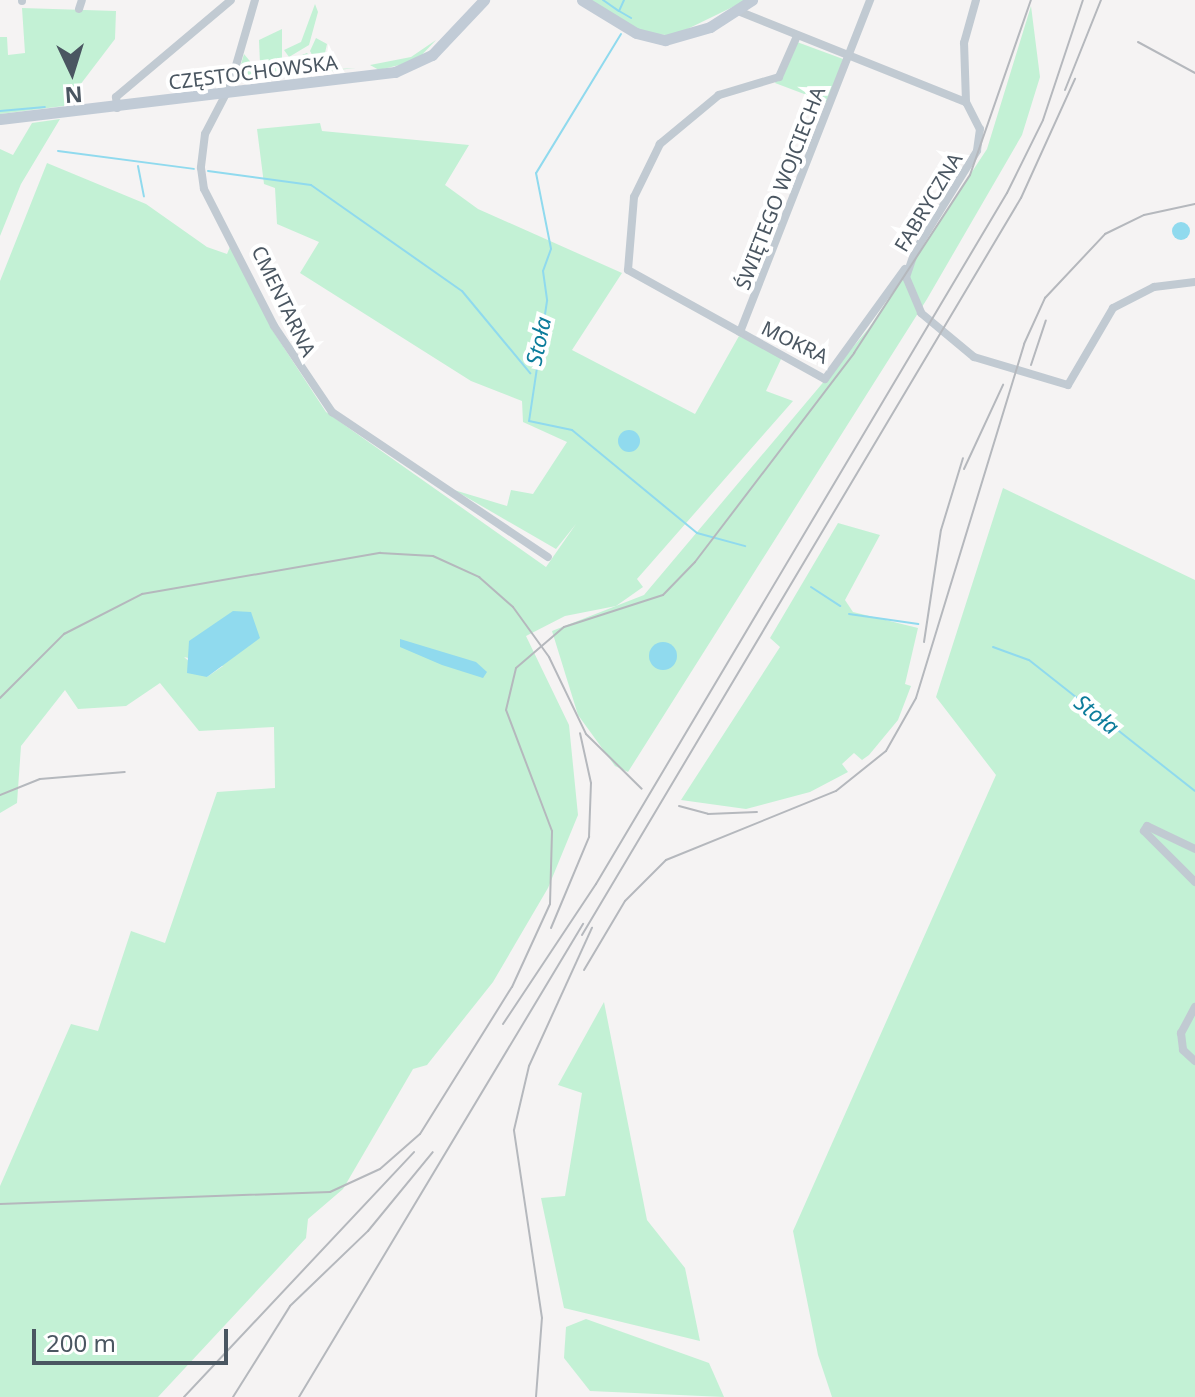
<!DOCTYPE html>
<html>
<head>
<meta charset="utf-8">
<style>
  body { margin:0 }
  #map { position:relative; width:1195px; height:1397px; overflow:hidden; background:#f5f3f3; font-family:"Noto Sans",sans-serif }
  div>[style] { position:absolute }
  .green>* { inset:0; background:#c3f1d5 }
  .water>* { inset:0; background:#90daee }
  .round { border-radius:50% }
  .stream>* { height:2px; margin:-1px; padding:0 1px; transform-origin:1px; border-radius:1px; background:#90daee }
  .street>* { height:8px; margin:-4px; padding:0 4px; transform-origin:4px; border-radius:4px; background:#c1cad2 }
  .secondary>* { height:11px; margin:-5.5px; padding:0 5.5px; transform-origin:5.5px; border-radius:5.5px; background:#c1cbd6 }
  .rail>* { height:2px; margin:-1px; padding:0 1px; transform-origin:1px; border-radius:1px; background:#b5b8bd }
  span { translate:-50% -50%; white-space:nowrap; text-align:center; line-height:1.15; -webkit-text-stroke:8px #fff; paint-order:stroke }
  .street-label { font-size:20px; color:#4a5661 }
  .water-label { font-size:22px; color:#0c7c9b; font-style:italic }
  .north { position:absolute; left:32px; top:32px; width:80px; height:80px; -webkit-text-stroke:6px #fff; paint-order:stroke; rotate:176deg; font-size:22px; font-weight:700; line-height:32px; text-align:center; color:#4a5661 }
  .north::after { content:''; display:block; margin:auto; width:28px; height:36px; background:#4a5661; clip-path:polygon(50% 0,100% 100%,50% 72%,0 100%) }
  .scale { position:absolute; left:32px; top:1329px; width:196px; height:36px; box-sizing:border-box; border:4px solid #4a5661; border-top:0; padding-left:10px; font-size:24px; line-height:28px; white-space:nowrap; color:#4a5661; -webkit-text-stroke:6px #fff; paint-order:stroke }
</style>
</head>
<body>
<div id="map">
  <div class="green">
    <div style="clip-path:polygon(589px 0,747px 0,673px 36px,643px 32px)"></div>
    <div style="clip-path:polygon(315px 4px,318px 12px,309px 45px,289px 57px,284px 50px,301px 42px)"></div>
    <div style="clip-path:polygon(1031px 6px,1040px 77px,1022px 135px,927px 299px,628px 772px,615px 766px,578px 715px,552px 631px,644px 595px,869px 328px,987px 149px)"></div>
    <div style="clip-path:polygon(22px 8px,116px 11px,115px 39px,64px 106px,0 114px,0 37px,7px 37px,8px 55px,25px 53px)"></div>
    <div style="clip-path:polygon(282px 29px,282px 62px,260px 64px,259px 40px)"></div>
    <div style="clip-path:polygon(316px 38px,327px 44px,321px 71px,326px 57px,336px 57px,338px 69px,356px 68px,236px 81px,244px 54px,259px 72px,307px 53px,318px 66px,310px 51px)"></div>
    <div style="clip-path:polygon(436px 40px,416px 61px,379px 70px,370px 65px,411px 57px)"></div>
    <div style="clip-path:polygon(797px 42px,843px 59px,828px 103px,775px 83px)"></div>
    <div style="clip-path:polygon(60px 119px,21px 184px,0 236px,0 149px,13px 155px,32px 123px)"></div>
    <div style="clip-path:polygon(evenodd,320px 123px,322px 131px,469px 145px,445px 185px,478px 209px,622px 273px,572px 350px,695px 414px,739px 336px,782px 357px,766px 391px,793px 401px,637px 579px,643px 587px,616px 606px,565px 616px,526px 636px,569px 725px,578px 815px,548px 888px,493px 982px,427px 1065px,413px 1069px,343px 1189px,308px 1219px,306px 1238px,158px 1397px,0 1397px,0 1186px,71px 1024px,98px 1031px,131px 931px,165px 943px,217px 792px,275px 788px,274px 727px,199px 731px,160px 683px,126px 706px,78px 709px,65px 690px,21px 746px,17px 803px,0 813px,0 281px,47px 163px,146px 204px,207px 247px,227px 254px,232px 242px,271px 328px,326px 412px,546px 567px,576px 524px,556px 549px,454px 490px,507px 506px,511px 490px,533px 494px,567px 442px,523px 422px,522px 401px,471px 381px,300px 273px,319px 242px,277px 224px,275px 188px,264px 184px,257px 129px,320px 123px,184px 657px,223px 666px,207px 677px,184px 657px)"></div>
    <div style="clip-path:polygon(1003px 488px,1195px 580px,1195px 1397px,832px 1397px,818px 1355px,793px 1231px,996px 775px,936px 697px)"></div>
    <div style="clip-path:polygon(838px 523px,880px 535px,845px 600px,853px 612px,918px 628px,905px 684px,911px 686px,898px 720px,869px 755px,862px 760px,854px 753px,842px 764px,848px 772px,810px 792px,746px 809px,681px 800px,780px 647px,770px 638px)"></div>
    <div style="clip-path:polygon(604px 1002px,647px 1220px,685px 1268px,700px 1341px,564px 1308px,541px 1198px,565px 1196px,582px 1093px,558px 1085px)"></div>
    <div style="clip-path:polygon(586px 1319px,709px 1363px,724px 1397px,590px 1391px,564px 1358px,566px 1327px)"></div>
  </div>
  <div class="water">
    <div class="round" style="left:1172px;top:222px;width:18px;height:18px"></div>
    <div class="round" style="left:618px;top:430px;width:22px;height:22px"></div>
    <div style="clip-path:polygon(233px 611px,251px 612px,260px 638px,207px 677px,187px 673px,189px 641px)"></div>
    <div style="clip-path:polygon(400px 639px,476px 662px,487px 672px,483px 678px,442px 665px,400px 647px)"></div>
    <div class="round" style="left:649px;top:642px;width:28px;height:28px"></div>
  </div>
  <div class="stream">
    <div style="left:603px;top:0;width:19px;rotate:35deg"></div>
    <div style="left:624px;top:0;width:12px;rotate:114deg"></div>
    <div style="left:619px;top:11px;width:14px;rotate:30deg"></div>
    <div style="left:621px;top:34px;width:163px;rotate:121.4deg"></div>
    <div style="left:536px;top:173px;width:77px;rotate:78.8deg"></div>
    <div style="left:551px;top:249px;width:23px;rotate:110deg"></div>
    <div style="left:543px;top:271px;width:30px;rotate:82deg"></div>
    <div style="left:547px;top:301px;width:121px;rotate:98.5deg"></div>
    <div style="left:529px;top:421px;width:44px;rotate:11.8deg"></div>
    <div style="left:572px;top:430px;width:162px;rotate:39.5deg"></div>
    <div style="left:697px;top:533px;width:50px;rotate:15.2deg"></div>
    <div style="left:0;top:111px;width:45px;rotate:-5.1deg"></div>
    <div style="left:58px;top:151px;width:137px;rotate:7.5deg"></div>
    <div style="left:138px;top:166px;width:31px;rotate:79deg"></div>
    <div style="left:208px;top:171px;width:104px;rotate:7.7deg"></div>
    <div style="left:311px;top:185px;width:184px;rotate:35.1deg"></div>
    <div style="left:462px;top:291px;width:107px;rotate:50.3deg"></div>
    <div style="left:811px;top:587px;width:35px;rotate:33deg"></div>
    <div style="left:849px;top:614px;width:70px;rotate:8.2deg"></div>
    <div style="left:993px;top:647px;width:38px;rotate:20deg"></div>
    <div style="left:1029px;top:660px;width:211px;rotate:38.3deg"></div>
  </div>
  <div class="street">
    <div style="left:22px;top:0;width:1px;rotate:90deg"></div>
    <div style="left:255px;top:0;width:90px;rotate:106.2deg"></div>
    <div style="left:230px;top:86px;width:54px;rotate:117.5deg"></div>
    <div style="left:205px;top:134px;width:34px;rotate:97deg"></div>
    <div style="left:201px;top:168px;width:21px;rotate:82deg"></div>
    <div style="left:204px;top:189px;width:154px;rotate:62.9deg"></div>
    <div style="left:274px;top:326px;width:104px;rotate:56deg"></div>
    <div style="left:332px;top:412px;width:260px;rotate:33.9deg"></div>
    <div style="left:79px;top:9px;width:9px;rotate:-72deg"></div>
    <div style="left:738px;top:11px;width:245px;rotate:21.8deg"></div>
    <div style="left:966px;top:102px;width:30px;rotate:63deg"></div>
    <div style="left:980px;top:129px;width:22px;rotate:98deg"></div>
    <div style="left:977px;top:151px;width:118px;rotate:121.8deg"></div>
    <div style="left:915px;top:251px;width:28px;rotate:109deg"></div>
    <div style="left:906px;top:277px;width:39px;rotate:67deg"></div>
    <div style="left:921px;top:313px;width:69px;rotate:39.7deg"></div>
    <div style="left:974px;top:357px;width:98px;rotate:16.6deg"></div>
    <div style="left:1068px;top:385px;width:89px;rotate:-59.7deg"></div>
    <div style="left:1113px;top:308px;width:46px;rotate:-27.1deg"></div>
    <div style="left:1154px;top:287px;width:41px;rotate:-7deg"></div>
    <div style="left:797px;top:36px;width:45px;rotate:113.7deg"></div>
    <div style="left:779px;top:77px;width:63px;rotate:163.3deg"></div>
    <div style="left:719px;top:95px;width:77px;rotate:140.3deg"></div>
    <div style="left:660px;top:144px;width:59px;rotate:116.1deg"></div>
    <div style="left:634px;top:197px;width:73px;rotate:94.7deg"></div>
    <div style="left:628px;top:270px;width:225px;rotate:29deg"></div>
    <div style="left:825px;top:379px;width:136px;rotate:-54deg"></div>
    <div style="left:966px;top:102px;width:59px;rotate:-91.9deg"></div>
    <div style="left:964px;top:43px;width:45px;rotate:-74.4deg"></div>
    <div style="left:117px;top:108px;width:11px;rotate:-95deg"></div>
    <div style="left:116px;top:97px;width:150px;rotate:-40.1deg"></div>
    <div style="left:740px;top:332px;width:357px;rotate:-68.6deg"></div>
    <div style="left:1195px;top:849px;width:53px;rotate:-154.4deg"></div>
    <div style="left:1147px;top:826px;width:6px;rotate:121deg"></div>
    <div style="left:1144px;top:831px;width:72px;rotate:45deg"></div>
    <div style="left:1195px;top:1007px;width:30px;rotate:118deg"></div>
    <div style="left:1181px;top:1033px;width:17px;rotate:83deg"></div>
    <div style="left:1183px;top:1050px;width:16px;rotate:43deg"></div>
  </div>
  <div class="secondary">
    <div style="left:582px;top:0;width:63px;rotate:31.4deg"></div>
    <div style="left:636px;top:33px;width:30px;rotate:14deg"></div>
    <div style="left:665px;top:40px;width:47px;rotate:-16.1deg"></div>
    <div style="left:710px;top:27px;width:50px;rotate:-32.7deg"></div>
    <div style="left:0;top:119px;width:398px;rotate:-6.8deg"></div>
    <div style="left:395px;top:72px;width:41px;rotate:-24.7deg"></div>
    <div style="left:432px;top:55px;width:76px;rotate:-46.6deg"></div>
  </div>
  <div class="rail">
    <div style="left:1138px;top:42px;width:65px;rotate:28.5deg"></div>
    <div style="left:1065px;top:90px;width:97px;rotate:-68.2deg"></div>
    <div style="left:1031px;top:365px;width:47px;rotate:-71.6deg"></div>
    <div style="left:964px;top:469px;width:93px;rotate:-65.1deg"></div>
    <div style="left:924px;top:642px;width:113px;rotate:-81.4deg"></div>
    <div style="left:941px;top:530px;width:75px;rotate:-73deg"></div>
    <div style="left:0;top:698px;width:91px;rotate:-45deg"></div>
    <div style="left:64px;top:634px;width:88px;rotate:-27.1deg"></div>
    <div style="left:142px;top:594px;width:242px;rotate:-9.8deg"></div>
    <div style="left:380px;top:553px;width:53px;rotate:3.2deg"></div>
    <div style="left:433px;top:556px;width:51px;rotate:24.5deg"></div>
    <div style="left:479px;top:577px;width:45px;rotate:41.4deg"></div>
    <div style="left:513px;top:607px;width:62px;rotate:54.2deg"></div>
    <div style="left:549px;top:657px;width:85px;rotate:64.3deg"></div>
    <div style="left:586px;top:734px;width:78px;rotate:44.5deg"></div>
    <div style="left:0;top:795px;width:43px;rotate:-21.8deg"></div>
    <div style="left:40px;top:779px;width:85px;rotate:-4.7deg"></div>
    <div style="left:679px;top:806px;width:30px;rotate:15deg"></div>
    <div style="left:708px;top:814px;width:49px;rotate:-2.3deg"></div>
    <div style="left:551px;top:928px;width:99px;rotate:-67.3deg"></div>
    <div style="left:589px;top:837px;width:54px;rotate:-87.9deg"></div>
    <div style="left:591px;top:783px;width:51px;rotate:-102.4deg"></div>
    <div style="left:582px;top:935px;width:858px;rotate:-59.22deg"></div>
    <div style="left:1021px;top:198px;width:131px;rotate:-65.6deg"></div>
    <div style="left:584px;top:970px;width:80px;rotate:-59.3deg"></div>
    <div style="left:625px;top:901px;width:58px;rotate:-45deg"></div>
    <div style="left:666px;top:860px;width:183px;rotate:-22.1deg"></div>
    <div style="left:836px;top:791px;width:64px;rotate:-38.7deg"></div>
    <div style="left:886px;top:751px;width:61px;rotate:-60.5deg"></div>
    <div style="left:916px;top:698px;width:370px;rotate:-73deg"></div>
    <div style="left:1024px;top:344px;width:51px;rotate:-65.5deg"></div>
    <div style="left:1045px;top:298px;width:88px;rotate:-46.8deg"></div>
    <div style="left:1105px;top:234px;width:43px;rotate:-26deg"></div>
    <div style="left:1144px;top:215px;width:52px;rotate:-12.2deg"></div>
    <div style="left:503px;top:1024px;width:168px;rotate:-56.4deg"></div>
    <div style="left:596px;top:884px;width:804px;rotate:-59.26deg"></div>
    <div style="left:1007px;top:193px;width:81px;rotate:-63.7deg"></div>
    <div style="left:1043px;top:120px;width:126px;rotate:-71.6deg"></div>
    <div style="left:0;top:1204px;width:330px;rotate:-2.1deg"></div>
    <div style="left:330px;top:1192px;width:55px;rotate:-24.7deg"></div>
    <div style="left:380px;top:1169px;width:53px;rotate:-41.2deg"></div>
    <div style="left:420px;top:1134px;width:173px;rotate:-58deg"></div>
    <div style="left:512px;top:987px;width:91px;rotate:-65.4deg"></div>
    <div style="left:550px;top:904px;width:73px;rotate:-88.4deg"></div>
    <div style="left:552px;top:831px;width:129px;rotate:-110.8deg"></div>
    <div style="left:506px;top:710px;width:43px;rotate:-76.6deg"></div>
    <div style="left:516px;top:668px;width:63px;rotate:-40.5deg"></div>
    <div style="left:564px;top:627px;width:104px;rotate:-17.9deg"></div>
    <div style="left:663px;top:595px;width:46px;rotate:-45.9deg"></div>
    <div style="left:695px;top:562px;width:263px;rotate:-52.7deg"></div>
    <div style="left:854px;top:353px;width:212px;rotate:-56.9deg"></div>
    <div style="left:970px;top:175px;width:185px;rotate:-70.8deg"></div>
    <div style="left:184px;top:1397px;width:336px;rotate:-46.8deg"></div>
    <div style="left:233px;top:1397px;width:107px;rotate:-57.9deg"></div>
    <div style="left:290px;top:1306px;width:108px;rotate:-43.9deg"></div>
    <div style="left:368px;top:1231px;width:102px;rotate:-50.6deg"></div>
    <div style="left:299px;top:1397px;width:552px;rotate:-59.02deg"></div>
    <div style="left:536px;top:1397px;width:79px;rotate:-85.7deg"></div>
    <div style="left:542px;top:1318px;width:190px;rotate:-98.5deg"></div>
    <div style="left:514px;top:1130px;width:66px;rotate:-76.8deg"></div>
    <div style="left:529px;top:1066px;width:152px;rotate:-65.5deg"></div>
  </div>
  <div class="street-label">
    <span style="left:253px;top:72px;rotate:-7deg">CZĘSTOCHOWSKA</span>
    <span style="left:780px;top:188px;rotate:-69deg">ŚWIĘTEGO WOJCIECHA</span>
    <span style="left:928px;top:202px;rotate:-59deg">FABRYCZNA</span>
    <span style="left:284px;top:301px;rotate:64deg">CMENTARNA</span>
    <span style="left:795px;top:342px;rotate:26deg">MOKRA</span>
  </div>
  <div class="water-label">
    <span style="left:538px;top:341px;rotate:-78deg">Stoła</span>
    <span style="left:1097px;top:714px;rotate:38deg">Stoła</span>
  </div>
  <div class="north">N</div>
  <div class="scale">200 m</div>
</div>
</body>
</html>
